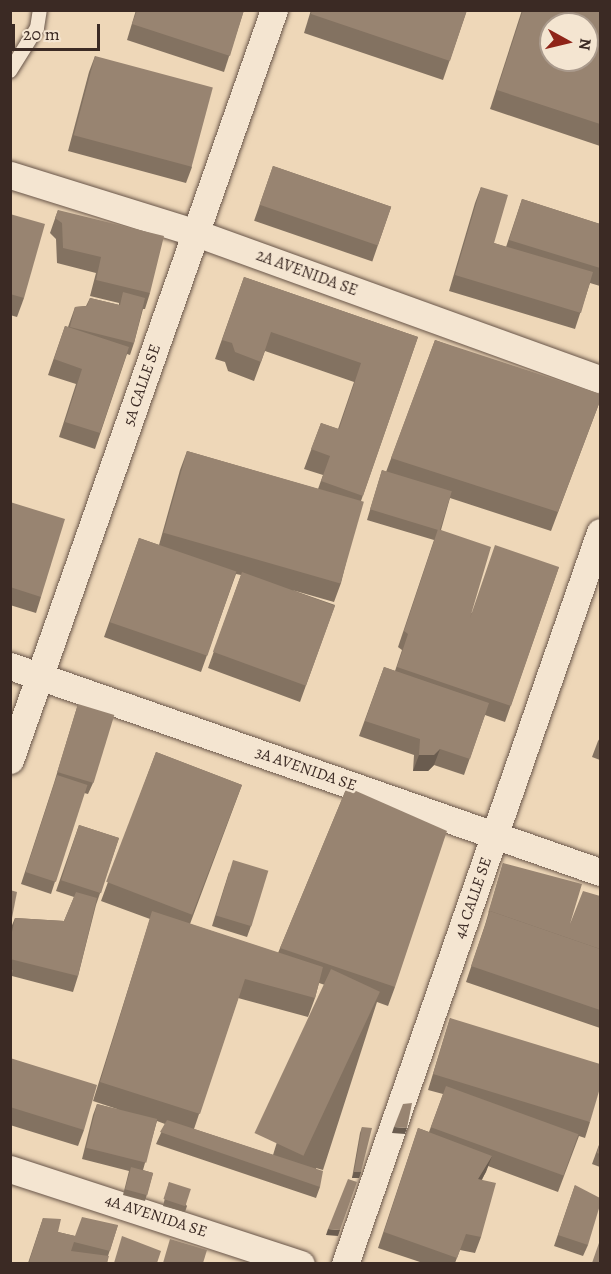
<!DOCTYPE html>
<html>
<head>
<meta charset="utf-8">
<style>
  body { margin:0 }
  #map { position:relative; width:611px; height:1274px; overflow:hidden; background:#eed7b8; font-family:Alegreya,serif }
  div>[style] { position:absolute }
  .roads { filter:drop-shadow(0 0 2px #685549) drop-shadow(0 0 2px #685549) }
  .lane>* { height:14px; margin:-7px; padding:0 7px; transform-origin:7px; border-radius:7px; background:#f4e5d1 }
  .street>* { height:27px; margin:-13.5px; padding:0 13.5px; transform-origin:13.5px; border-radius:13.5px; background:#f4e5d1 }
  .wall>* { inset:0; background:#837261; transform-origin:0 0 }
  .shaded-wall>* { inset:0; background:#6a5c4f }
  .building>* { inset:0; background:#988471; transform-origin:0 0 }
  span { translate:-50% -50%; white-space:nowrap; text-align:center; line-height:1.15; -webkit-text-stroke:5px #f4e5d1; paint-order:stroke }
  .street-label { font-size:16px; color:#3b2a24 }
  .frame { position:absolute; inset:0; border:12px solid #3b2a24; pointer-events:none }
  .north { position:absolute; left:539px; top:12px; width:60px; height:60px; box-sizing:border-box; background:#f4e5d1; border:2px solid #aa9a8c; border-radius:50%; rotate:98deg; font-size:16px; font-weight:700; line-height:24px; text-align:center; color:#3b2a24 }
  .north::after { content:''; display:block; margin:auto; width:21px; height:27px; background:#8f2418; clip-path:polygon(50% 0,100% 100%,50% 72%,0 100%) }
  .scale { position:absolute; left:12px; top:24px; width:88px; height:27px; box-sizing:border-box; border:3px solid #3b2a24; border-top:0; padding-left:8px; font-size:18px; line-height:21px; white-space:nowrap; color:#3b2a24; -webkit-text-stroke:4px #f4e5d1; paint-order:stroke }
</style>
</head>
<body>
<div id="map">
  <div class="roads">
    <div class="lane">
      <div style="left:10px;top:71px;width:51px;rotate:-57.9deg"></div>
      <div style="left:37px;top:28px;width:18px;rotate:-81deg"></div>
    </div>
    <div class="street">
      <div style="left:10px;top:175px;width:195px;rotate:17.3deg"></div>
      <div style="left:196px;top:233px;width:430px;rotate:19.9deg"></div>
      <div style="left:10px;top:666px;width:625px;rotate:19.25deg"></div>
      <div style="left:10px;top:760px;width:795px;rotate:-70.61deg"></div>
      <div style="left:10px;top:1169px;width:306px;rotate:18.1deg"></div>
      <div style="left:345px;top:1264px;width:775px;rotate:-70.79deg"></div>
    </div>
  </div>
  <div class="wall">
    <div style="clip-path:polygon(136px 10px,244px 10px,224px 72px,127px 40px)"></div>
    <div style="clip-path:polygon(311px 10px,467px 10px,443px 80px,304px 33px)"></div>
    <div style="clip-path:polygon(522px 10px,600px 10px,600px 146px,490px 109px)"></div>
    <div style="clip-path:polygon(95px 56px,192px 167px,186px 183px,68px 151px,89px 72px)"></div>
    <div style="left:273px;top:166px;width:125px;height:58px;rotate:19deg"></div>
    <div style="clip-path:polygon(481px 187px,494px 243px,506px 247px,522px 199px,600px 224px,600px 286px,590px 283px,575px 329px,449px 291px,475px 203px)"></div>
    <div style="clip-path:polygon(58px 210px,150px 293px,145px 309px,143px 309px,134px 343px,130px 355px,127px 354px,95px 449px,59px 437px,76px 384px,48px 375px,65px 326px,68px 327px,75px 307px,86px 306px,90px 298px,119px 305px,119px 303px,90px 296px,96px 273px,57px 263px,56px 239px,50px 233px)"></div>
    <div style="clip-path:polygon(10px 214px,24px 298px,17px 317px,10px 315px)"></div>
    <div style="clip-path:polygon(244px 277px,418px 337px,361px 501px,341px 583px,334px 602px,292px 590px,335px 605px,300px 702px,208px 668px,241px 575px,236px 574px,201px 672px,104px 637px,139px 538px,159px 545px,180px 470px,187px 451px,318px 489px,323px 475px,304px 469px,321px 423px,338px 429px,354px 382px,265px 351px,254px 381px,228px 371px,225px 362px,215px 359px)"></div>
    <div style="clip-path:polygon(435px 340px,600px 401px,551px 531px,450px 498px,441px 530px,471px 613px,559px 567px,505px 722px,485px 715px,464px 775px,434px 765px,428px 771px,413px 771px,414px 755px,359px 736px,384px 667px,395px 671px,402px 650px,398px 647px,434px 540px,367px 520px,382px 470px,386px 472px)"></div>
    <div style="clip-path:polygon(10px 502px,41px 597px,36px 613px,10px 605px)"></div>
    <div style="clip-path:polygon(78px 704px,93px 783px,88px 794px,84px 793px,51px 894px,21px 884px,54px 783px)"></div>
    <div style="clip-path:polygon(600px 738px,600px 760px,592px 757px,598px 741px)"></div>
    <div style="clip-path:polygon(evenodd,156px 752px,242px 785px,190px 924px,278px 953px,347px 787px,395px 987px,388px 1006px,377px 1002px,323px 1170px,316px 1168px,320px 1187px,316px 1198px,156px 1144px,165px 1124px,157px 1121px,143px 1170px,153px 1173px,145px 1201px,123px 1195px,129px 1171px,82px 1159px,93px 1115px,97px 1104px,120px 1110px,93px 1101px,150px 919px,101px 901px,156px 752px,319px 983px,325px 985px,273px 1155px,194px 1129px,238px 998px,308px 1017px,315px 998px,319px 983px)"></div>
    <div style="clip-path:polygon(79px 825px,119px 838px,96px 905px,78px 976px,73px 992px,12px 976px,10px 982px,10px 930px,15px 918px,64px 921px,74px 897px,56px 891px)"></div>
    <div style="clip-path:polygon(503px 863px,570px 924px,600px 896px,600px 1028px,466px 982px,485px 925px)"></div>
    <div style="clip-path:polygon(229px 872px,251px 926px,247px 937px,212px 926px)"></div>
    <div style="clip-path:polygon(450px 1018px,590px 1122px,585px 1138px,579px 1136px,558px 1192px,488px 1166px,482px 1180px,481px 1237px,475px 1253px,460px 1250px,455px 1263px,423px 1263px,378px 1248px,418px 1128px,429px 1132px,443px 1094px,428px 1090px)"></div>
    <div style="clip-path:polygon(10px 1058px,84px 1130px,78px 1146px,10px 1125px)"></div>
    <div style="clip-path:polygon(362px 1127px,361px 1172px,359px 1178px,352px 1178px,360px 1133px)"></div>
    <div style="clip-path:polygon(600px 1142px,600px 1167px,592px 1164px)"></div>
    <div style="clip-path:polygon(169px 1182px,187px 1206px,185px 1212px,163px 1206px)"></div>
    <div style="clip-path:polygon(575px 1185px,588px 1245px,583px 1256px,554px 1246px)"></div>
    <div style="clip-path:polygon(43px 1218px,58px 1232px,75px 1236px,118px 1225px,108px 1256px,107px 1263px,28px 1263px)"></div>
  </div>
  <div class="shaded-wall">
    <div style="clip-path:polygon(440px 749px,434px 765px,428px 771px,413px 771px,419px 755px)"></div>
    <div style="clip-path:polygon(394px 1127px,407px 1128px,405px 1134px,392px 1133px)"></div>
    <div style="clip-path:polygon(492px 1156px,486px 1172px,473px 1194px,478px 1179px)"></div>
    <div style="clip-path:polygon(354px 1172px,361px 1172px,359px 1178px,352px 1178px)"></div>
    <div style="clip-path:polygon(328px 1229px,340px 1230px,338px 1236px,326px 1235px)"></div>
  </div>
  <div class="building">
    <div style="clip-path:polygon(137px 10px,244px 10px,230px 56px,132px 24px)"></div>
    <div style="clip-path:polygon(312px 10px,467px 10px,450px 61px,311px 14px)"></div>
    <div style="clip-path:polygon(evenodd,523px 10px,600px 10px,600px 124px,497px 90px,523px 10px,551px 24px,587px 24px,587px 60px,551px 60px,551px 24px)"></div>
    <div style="left:95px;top:56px;width:122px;height:82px;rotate:15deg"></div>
    <div style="left:273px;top:166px;width:125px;height:41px;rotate:19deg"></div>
    <div style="clip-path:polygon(481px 187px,508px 195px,494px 243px,593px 272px,581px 313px,455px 275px)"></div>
    <div style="clip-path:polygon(522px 199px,600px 224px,600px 268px,509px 240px)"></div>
    <div style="clip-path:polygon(58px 210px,164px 236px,150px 293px,96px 280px,101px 257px,63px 248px,62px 223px,55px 218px)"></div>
    <div style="clip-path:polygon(10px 214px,45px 224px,24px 298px,10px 294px)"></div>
    <div style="clip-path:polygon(244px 277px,418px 337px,363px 496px,321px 481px,330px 456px,311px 449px,321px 423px,339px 429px,361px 363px,271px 332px,261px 362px,235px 352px,232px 343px,222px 340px)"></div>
    <div style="clip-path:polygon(123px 292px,145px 298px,134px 343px,70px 327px,75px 307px,87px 306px,90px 298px,120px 305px)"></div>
    <div style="clip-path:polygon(65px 326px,129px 347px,100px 433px,65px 422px,82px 369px,54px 359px)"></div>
    <div style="clip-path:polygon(435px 340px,600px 394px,600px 401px,558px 512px,391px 458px)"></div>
    <div style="left:187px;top:451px;width:184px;height:85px;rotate:16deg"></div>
    <div style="left:382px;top:470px;width:73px;height:41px;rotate:17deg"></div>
    <div style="clip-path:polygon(10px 502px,65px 519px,41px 597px,10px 587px)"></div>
    <div style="clip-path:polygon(438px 529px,491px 547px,470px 618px,495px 545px,559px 567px,511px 706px,397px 667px,408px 634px,404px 631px)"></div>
    <div style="left:139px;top:538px;width:103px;height:89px;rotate:19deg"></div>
    <div style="left:242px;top:572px;width:99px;height:85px;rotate:20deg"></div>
    <div style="clip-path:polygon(384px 667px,489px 703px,470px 759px,440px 749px,434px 755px,419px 755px,420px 739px,365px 721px)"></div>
    <div style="left:78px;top:704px;width:38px;height:71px;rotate:17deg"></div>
    <div style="left:156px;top:752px;width:92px;height:139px;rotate:21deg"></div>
    <div style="left:57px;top:775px;width:32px;height:102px;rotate:18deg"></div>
    <div style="clip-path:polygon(347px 787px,447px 831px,395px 987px,280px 948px)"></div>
    <div style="left:79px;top:825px;width:42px;height:58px;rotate:18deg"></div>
    <div style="left:233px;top:860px;width:37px;height:58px;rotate:17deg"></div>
    <div style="clip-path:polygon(503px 863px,582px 884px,570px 924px,583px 891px,600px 896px,600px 949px,490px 911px,488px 913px)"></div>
    <div style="clip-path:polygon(10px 890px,17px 892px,11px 923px,10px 922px)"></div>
    <div style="clip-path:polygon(76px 892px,97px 898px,78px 976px,10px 959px,10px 941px,15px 918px,64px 921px)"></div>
    <div style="clip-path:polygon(152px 911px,323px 967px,315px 998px,245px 979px,200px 1114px,100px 1082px)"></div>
    <div style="clip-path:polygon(490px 911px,600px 949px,600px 1010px,471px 966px)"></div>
    <div style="clip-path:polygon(10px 969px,13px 970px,10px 982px)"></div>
    <div style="left:331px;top:969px;width:54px;height:181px;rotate:25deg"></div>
    <div style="clip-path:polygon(450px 1018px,600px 1064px,600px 1088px,590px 1122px,433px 1074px)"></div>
    <div style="clip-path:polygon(10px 1058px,97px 1085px,84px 1130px,10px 1107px)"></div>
    <div style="left:446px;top:1086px;width:141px;height:44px;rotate:20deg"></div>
    <div style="clip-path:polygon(412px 1103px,407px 1128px,394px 1127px,403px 1104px)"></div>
    <div style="left:97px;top:1104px;width:62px;height:45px;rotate:14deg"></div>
    <div style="clip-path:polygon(167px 1120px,323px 1171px,320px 1187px,160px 1132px)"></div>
    <div style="clip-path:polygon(362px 1127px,372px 1128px,361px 1172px,354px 1172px)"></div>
    <div style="clip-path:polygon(418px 1128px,492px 1156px,478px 1179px,496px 1183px,481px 1237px,466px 1234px,457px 1258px,384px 1232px)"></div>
    <div style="clip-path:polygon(600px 1142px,600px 1154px,597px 1153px)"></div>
    <div style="left:131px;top:1167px;width:23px;height:23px;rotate:15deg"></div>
    <div style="clip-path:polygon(348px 1179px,357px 1182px,340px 1230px,328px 1229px)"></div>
    <div style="left:169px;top:1182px;width:23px;height:18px;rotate:18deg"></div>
    <div style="clip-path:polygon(575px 1185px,600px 1198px,600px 1205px,588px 1245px,558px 1235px)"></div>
    <div style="clip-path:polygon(82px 1217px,118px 1225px,110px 1251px,74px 1242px,71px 1251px,109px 1256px,107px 1263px,39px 1263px,29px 1262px,43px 1218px,61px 1219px,58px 1232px,75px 1236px)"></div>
    <div style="clip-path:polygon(122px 1236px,161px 1251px,157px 1263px,114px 1263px)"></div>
    <div style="clip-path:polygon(170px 1239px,207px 1250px,203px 1263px,163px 1263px)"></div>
    <div style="clip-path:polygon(600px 1240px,600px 1263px,592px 1263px)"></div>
  </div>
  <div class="street-label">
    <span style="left:307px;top:273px;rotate:20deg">2A AVENIDA SE</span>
    <span style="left:142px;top:385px;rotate:-71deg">5A CALLE SE</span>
    <span style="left:306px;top:769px;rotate:19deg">3A AVENIDA SE</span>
    <span style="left:473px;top:898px;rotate:-71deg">4A CALLE SE</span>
    <span style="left:156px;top:1216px;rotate:18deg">4A AVENIDA SE</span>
  </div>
  <div class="frame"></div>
  <div class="north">N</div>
  <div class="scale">20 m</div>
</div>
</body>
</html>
